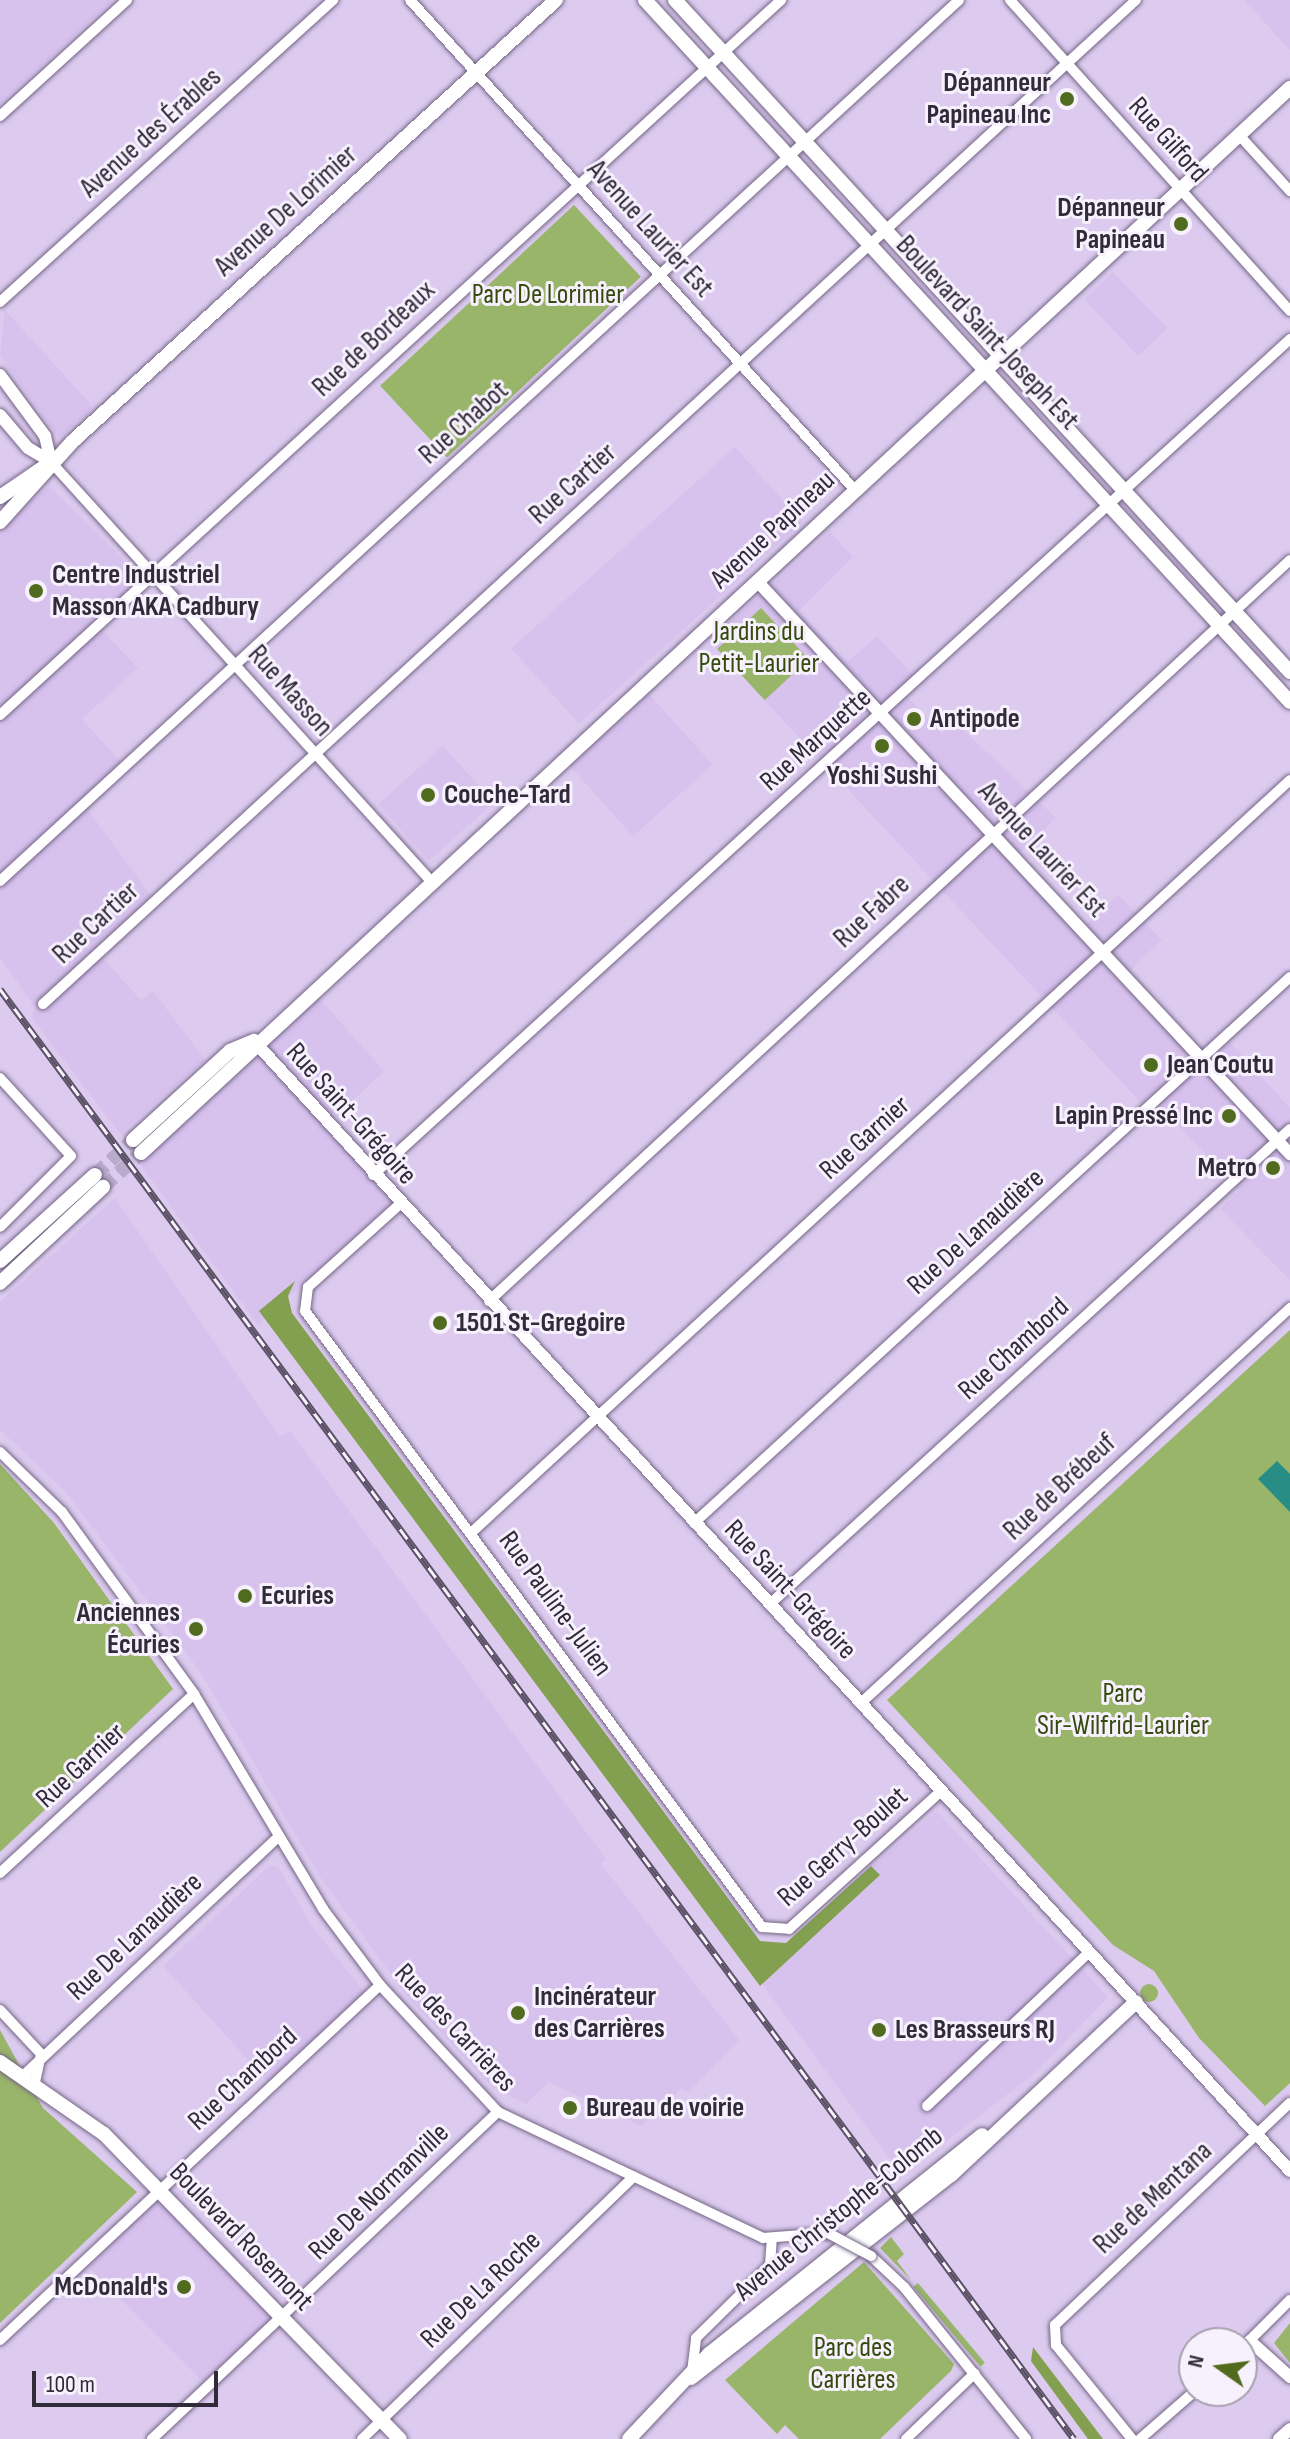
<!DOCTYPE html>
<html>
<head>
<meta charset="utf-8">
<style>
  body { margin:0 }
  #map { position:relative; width:1290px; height:2439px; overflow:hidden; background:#dccbef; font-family:"Sofia Sans Condensed",sans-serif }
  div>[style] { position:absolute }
  .built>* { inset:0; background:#d7c2ee; transform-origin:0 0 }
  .green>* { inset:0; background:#98b56a; transform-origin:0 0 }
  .round { border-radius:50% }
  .forest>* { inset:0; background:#82a050 }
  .water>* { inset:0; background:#288d84 }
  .secondary-tunnel>* { height:14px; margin-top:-7px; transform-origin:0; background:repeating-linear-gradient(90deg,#baabcb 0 14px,transparent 0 21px) }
  .roads { filter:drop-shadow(0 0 2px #756686) drop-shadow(0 0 2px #756686) }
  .minor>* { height:10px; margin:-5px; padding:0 5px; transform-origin:5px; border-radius:5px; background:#fff }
  .tertiary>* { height:12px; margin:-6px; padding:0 6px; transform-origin:6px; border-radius:6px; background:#fff }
  .secondary>* { height:14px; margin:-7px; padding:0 7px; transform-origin:7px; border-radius:7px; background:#fff }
  .rail>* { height:7px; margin-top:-3.5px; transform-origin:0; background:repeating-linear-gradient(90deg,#f7f1fd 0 12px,#5b5266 0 24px); box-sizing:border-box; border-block:2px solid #5b5266 }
  .bridges { filter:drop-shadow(0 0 2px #756686) drop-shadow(0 0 2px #756686) }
  .minor-bridge>* { height:10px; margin:-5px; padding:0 5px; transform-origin:5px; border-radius:5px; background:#fff }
  .dots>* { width:22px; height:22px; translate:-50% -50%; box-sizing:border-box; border:4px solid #f7f1fd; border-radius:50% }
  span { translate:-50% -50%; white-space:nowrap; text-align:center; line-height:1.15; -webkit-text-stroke:6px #f7f1fd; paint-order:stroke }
  .poi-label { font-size:28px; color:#312a39; font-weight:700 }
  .right { translate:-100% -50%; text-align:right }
  .left { translate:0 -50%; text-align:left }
  .street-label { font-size:28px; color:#312a39 }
  .park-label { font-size:28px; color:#364a0e }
  .north { position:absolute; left:1178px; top:2327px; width:80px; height:80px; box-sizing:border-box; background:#f7f1fd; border:2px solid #a8a1af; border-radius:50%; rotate:284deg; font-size:22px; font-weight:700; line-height:32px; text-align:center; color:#312a39 }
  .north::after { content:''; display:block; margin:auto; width:28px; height:36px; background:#516b1e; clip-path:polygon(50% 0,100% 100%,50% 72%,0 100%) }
  .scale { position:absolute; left:32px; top:2371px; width:186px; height:36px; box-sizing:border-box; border:4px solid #312a39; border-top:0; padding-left:10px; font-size:24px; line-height:28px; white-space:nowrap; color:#312a39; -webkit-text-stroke:6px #f7f1fd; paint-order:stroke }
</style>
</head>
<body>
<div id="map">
  <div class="built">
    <div style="clip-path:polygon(0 0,113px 0,0 104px)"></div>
    <div style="clip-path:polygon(1244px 0,1290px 0,1290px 50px)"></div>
    <div style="left:1113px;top:272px;width:78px;height:40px;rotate:46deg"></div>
    <div style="clip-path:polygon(5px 310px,94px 408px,59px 438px,0 356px)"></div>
    <div style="left:735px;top:447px;width:101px;height:301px;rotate:48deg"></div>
    <div style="clip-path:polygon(49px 486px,144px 580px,97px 625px,138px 668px,82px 719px,122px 763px,82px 802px,155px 901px,97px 952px,141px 1000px,153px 991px,205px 1060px,120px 1134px,31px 1017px,35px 1007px,0 958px,0 530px)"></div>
    <div style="clip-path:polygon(830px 532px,853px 557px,799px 611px,847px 662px,877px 636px,916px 678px,902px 691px,941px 733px,956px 723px,1056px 818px,1015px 857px,1080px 930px,1118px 895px,1162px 940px,1124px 976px,1210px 1061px,1230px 1042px,1290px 1108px,1290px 1280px,1220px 1209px,1239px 1190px,1161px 1107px,1142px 1104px,709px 641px)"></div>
    <div style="left:649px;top:694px;width:95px;height:107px;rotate:48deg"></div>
    <div style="left:443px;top:746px;width:76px;height:87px;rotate:48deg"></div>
    <div style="clip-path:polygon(318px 997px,384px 1071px,330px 1122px,397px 1198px,258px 1325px,136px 1159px)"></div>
    <div style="clip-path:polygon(115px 1198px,280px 1437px,290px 1431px,606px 1859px,601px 1864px,739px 2040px,688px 2093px,682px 2088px,641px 2126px,549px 2082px,526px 2104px,492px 2087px,409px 1999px,320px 1877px,201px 1673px,65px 1491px,0 1430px,0 1302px)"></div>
    <div style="clip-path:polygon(937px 1811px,1108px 1997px,1034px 2074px,902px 2175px,762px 1984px,871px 1867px)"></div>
    <div style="clip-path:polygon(270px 1865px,279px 1868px,311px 1925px,366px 1994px,269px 2083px,163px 1966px)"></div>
    <div style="left:163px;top:2193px;width:171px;height:105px;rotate:45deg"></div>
  </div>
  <div class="green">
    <div style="left:574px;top:205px;width:98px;height:265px;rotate:47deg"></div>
    <div style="left:761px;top:608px;width:70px;height:60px;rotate:47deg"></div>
    <div style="clip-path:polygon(1290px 1330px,1290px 2083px,1265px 2106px,1199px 2038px,1154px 1971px,1113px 1945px,887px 1700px)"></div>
    <div style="clip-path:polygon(0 1464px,54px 1523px,173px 1689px,0 1852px)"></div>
    <div class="round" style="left:1140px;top:1984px;width:18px;height:18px"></div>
    <div style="clip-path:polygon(0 2030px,43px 2108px,137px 2192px,0 2323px)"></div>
    <div style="clip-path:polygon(891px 2237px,904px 2254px,897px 2261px,911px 2280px,880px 2248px)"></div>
    <div style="clip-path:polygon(864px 2262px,954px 2364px,951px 2371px,880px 2439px,799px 2439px,785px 2425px,777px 2434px,725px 2380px)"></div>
    <div style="left:918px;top:2283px;width:104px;height:6px;rotate:50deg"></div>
    <div style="clip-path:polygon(1290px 2323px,1290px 2363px,1274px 2343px)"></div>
  </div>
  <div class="forest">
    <div style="clip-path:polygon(295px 1281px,288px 1296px,292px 1313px,760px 1941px,786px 1943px,871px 1866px,880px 1875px,760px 1986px,259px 1311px)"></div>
    <div style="clip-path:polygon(1033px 2347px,1103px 2439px,1088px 2439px,1031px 2361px)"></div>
  </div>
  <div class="water">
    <div style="clip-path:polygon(1277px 1461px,1290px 1474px,1290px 1512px,1258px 1479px)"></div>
  </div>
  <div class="secondary-tunnel">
    <div style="left:95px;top:1175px;width:52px;rotate:-42.6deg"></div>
    <div style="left:103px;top:1187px;width:51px;rotate:-41.8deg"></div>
  </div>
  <div class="roads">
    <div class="minor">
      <div style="left:410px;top:0;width:662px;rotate:47.76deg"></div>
      <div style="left:1010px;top:0;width:418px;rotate:48deg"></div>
      <div style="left:0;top:116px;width:172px;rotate:-42.4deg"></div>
      <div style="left:1239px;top:135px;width:76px;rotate:47.7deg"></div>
      <div style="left:0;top:302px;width:450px;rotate:-42.2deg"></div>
      <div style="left:51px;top:462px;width:564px;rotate:47.8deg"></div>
      <div style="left:0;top:715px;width:1059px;rotate:-42.47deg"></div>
      <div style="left:0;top:881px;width:1302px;rotate:-42.57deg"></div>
      <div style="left:43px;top:1004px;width:1484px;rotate:-42.57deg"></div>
      <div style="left:0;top:1078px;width:105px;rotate:47.7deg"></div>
      <div style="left:71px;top:1156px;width:100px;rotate:135deg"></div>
      <div style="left:373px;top:1175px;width:1241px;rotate:-42.35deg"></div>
      <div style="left:400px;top:1204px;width:124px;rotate:137.9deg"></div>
      <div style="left:308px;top:1287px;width:24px;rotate:97deg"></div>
      <div style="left:305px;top:1311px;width:767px;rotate:53.43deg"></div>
      <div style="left:762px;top:1927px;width:27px;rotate:4deg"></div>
      <div style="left:789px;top:1929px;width:205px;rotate:-42.2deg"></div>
      <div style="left:489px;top:1301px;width:1091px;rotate:-42.77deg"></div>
      <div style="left:0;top:1452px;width:86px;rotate:44.1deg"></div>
      <div style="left:62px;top:1512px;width:225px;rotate:54deg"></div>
      <div style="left:194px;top:1694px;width:251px;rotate:59deg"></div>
      <div style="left:323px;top:1909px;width:95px;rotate:53.1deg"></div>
      <div style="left:380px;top:1985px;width:173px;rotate:47.1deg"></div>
      <div style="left:498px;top:2112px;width:293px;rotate:25.4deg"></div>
      <div style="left:763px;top:2238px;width:65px;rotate:-4.4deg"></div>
      <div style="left:694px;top:1523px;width:808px;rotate:-42.49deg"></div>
      <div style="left:472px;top:1532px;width:1111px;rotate:-42.59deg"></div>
      <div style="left:770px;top:1604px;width:704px;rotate:-42.41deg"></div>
      <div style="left:862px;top:1702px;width:582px;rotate:-42.63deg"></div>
      <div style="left:0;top:1873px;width:264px;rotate:-42.7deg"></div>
      <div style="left:0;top:2010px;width:60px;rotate:47deg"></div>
      <div style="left:41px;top:2054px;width:29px;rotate:102deg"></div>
      <div style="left:25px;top:2074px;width:348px;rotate:-43.1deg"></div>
      <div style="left:927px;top:2106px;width:224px;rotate:-43.5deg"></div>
      <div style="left:871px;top:2256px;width:45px;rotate:43.2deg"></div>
      <div style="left:904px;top:2287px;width:195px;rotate:51.2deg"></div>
      <div style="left:0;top:2340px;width:520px;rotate:-43.05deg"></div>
      <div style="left:1242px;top:2348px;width:68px;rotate:-45deg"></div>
      <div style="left:692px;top:2372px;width:34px;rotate:-83deg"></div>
      <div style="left:696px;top:2338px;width:104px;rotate:-44.6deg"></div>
      <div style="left:770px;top:2265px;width:27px;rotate:-86deg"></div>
      <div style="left:152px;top:2439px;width:476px;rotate:-43.4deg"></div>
      <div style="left:362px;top:2439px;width:378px;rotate:-44deg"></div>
      <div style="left:906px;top:2439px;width:95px;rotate:-43.7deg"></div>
      <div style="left:1132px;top:2439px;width:121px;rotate:-129deg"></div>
      <div style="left:1056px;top:2345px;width:20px;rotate:-93deg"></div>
      <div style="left:1055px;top:2325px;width:323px;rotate:-43.4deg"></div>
      <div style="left:1140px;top:2439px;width:73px;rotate:-41.1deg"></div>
    </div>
    <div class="tertiary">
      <div style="left:0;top:375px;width:76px;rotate:53.6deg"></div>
      <div style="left:45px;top:436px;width:27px;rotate:77deg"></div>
      <div style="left:0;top:415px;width:43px;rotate:49.7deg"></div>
      <div style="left:28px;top:448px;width:27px;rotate:31deg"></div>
      <div style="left:757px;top:581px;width:783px;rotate:47.07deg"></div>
      <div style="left:254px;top:1041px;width:1533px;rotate:47.48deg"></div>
      <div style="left:1250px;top:2341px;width:54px;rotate:42deg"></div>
      <div style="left:1279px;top:2439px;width:15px;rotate:-42deg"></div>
    </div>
    <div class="secondary">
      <div style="left:645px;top:0;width:953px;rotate:47.42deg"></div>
      <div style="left:675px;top:0;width:911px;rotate:47.54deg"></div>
      <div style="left:0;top:497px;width:58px;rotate:-34.5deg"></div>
      <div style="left:0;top:522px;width:109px;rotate:-48deg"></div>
      <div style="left:73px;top:441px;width:654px;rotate:-42.4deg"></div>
      <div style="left:133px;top:1140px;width:132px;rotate:-42.5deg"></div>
      <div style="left:230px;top:1051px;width:26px;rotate:-23deg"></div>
      <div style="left:141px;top:1153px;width:1567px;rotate:-42.83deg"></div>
      <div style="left:0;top:1261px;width:128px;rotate:-42.2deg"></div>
      <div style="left:0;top:1283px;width:141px;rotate:-43deg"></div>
      <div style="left:0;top:2062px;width:126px;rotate:34.7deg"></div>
      <div style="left:104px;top:2134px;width:425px;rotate:45.9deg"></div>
      <div style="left:691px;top:2378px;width:330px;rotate:-38deg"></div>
      <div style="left:951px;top:2175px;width:253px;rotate:-43.1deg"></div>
      <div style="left:629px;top:2439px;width:117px;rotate:-46.7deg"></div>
      <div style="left:709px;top:2354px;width:350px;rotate:-38.7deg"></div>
    </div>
  </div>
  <div class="rail">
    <div style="left:0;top:989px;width:1804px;rotate:53.47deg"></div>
  </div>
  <div class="bridges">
    <div class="minor-bridge">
      <div style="left:828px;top:2233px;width:49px;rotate:28.1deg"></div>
    </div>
  </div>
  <div class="dots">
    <div style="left:1067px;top:99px;background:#516b1e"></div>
    <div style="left:1181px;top:224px;background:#516b1e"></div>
    <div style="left:36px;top:591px;background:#516b1e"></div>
    <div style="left:914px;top:719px;background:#516b1e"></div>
    <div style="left:882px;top:746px;background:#516b1e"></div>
    <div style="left:428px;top:795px;background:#516b1e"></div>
    <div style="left:1151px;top:1065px;background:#516b1e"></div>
    <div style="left:1229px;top:1116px;background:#516b1e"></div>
    <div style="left:1273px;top:1168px;background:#516b1e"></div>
    <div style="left:440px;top:1323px;background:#516b1e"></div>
    <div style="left:245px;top:1596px;background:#516b1e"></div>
    <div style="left:196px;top:1629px;background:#516b1e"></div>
    <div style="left:518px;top:2013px;background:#516b1e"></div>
    <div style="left:879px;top:2030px;background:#516b1e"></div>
    <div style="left:570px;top:2108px;background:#516b1e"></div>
    <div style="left:184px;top:2287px;background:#516b1e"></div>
  </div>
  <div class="poi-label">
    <span class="right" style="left:1051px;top:99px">Dépanneur<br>Papineau Inc</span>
    <span class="right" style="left:1165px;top:224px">Dépanneur<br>Papineau</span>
    <span class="left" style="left:52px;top:591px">Centre Industriel<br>Masson AKA Cadbury</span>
    <span class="left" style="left:930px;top:719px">Antipode</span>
    <span style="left:882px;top:776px">Yoshi Sushi</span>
    <span class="left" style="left:444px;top:795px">Couche-Tard</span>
    <span class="left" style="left:1167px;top:1065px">Jean Coutu</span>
    <span class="right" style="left:1213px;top:1116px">Lapin Pressé Inc</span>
    <span class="right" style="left:1257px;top:1168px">Metro</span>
    <span class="left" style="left:456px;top:1323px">1501 St-Gregoire</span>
    <span class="left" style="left:261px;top:1596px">Ecuries</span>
    <span class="right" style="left:180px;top:1629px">Anciennes<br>Écuries</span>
    <span class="left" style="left:534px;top:2013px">Incinérateur<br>des Carrières</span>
    <span class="left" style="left:895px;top:2030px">Les Brasseurs RJ</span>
    <span class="left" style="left:586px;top:2108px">Bureau de voirie</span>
    <span class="right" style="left:168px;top:2287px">McDonald's</span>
  </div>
  <div class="street-label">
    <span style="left:151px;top:133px;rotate:-42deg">Avenue des Érables</span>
    <span style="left:1168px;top:140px;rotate:48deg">Rue Gilford</span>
    <span style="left:286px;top:211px;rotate:-42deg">Avenue De Lorimier</span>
    <span style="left:650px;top:229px;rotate:48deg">Avenue Laurier Est</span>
    <span style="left:987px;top:333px;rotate:47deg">Boulevard Saint-Joseph Est</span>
    <span style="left:374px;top:339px;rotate:-43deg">Rue de Bordeaux</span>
    <span style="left:464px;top:423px;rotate:-42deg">Rue Chabot</span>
    <span style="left:573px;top:484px;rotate:-42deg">Rue Cartier</span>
    <span style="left:773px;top:530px;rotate:-43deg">Avenue Papineau</span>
    <span style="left:290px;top:691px;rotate:48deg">Rue Masson</span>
    <span style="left:816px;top:740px;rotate:-42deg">Rue Marquette</span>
    <span style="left:1042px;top:850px;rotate:47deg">Avenue Laurier Est</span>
    <span style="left:872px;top:912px;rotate:-43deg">Rue Fabre</span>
    <span style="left:96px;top:923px;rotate:-43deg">Rue Cartier</span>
    <span style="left:351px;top:1114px;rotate:48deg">Rue Saint-Grégoire</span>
    <span style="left:865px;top:1138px;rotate:-42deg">Rue Garnier</span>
    <span style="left:976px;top:1232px;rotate:-42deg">Rue De Lanaudière</span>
    <span style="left:1014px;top:1349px;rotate:-42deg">Rue Chambord</span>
    <span style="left:1060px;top:1487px;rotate:-43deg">Rue de Brébeuf</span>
    <span style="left:790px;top:1590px;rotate:47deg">Rue Saint-Grégoire</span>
    <span style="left:555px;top:1604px;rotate:54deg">Rue Pauline-Julien</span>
    <span style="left:81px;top:1766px;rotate:-43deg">Rue Garnier</span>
    <span style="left:843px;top:1847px;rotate:-42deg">Rue Gerry-Boulet</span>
    <span style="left:135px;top:1937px;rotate:-43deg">Rue De Lanaudière</span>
    <span style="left:455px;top:2028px;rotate:47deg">Rue des Carrières</span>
    <span style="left:243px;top:2079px;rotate:-43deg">Rue Chambord</span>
    <span style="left:379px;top:2192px;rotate:-44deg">Rue De Normanville</span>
    <span style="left:1153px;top:2198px;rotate:-43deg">Rue de Mentana</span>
    <span style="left:839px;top:2214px;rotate:-39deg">Avenue Christophe-Colomb</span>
    <span style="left:241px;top:2237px;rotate:46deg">Boulevard Rosemont</span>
    <span style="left:481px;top:2290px;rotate:-44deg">Rue De La Roche</span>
  </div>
  <div class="park-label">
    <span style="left:548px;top:295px">Parc De Lorimier</span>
    <span style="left:759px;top:648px">Jardins du<br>Petit-Laurier</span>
    <span style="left:1123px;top:1710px">Parc<br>Sir-Wilfrid-Laurier</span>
    <span style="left:853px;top:2364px">Parc des<br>Carrières</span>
  </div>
  <div class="north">N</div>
  <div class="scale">100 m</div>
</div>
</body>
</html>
